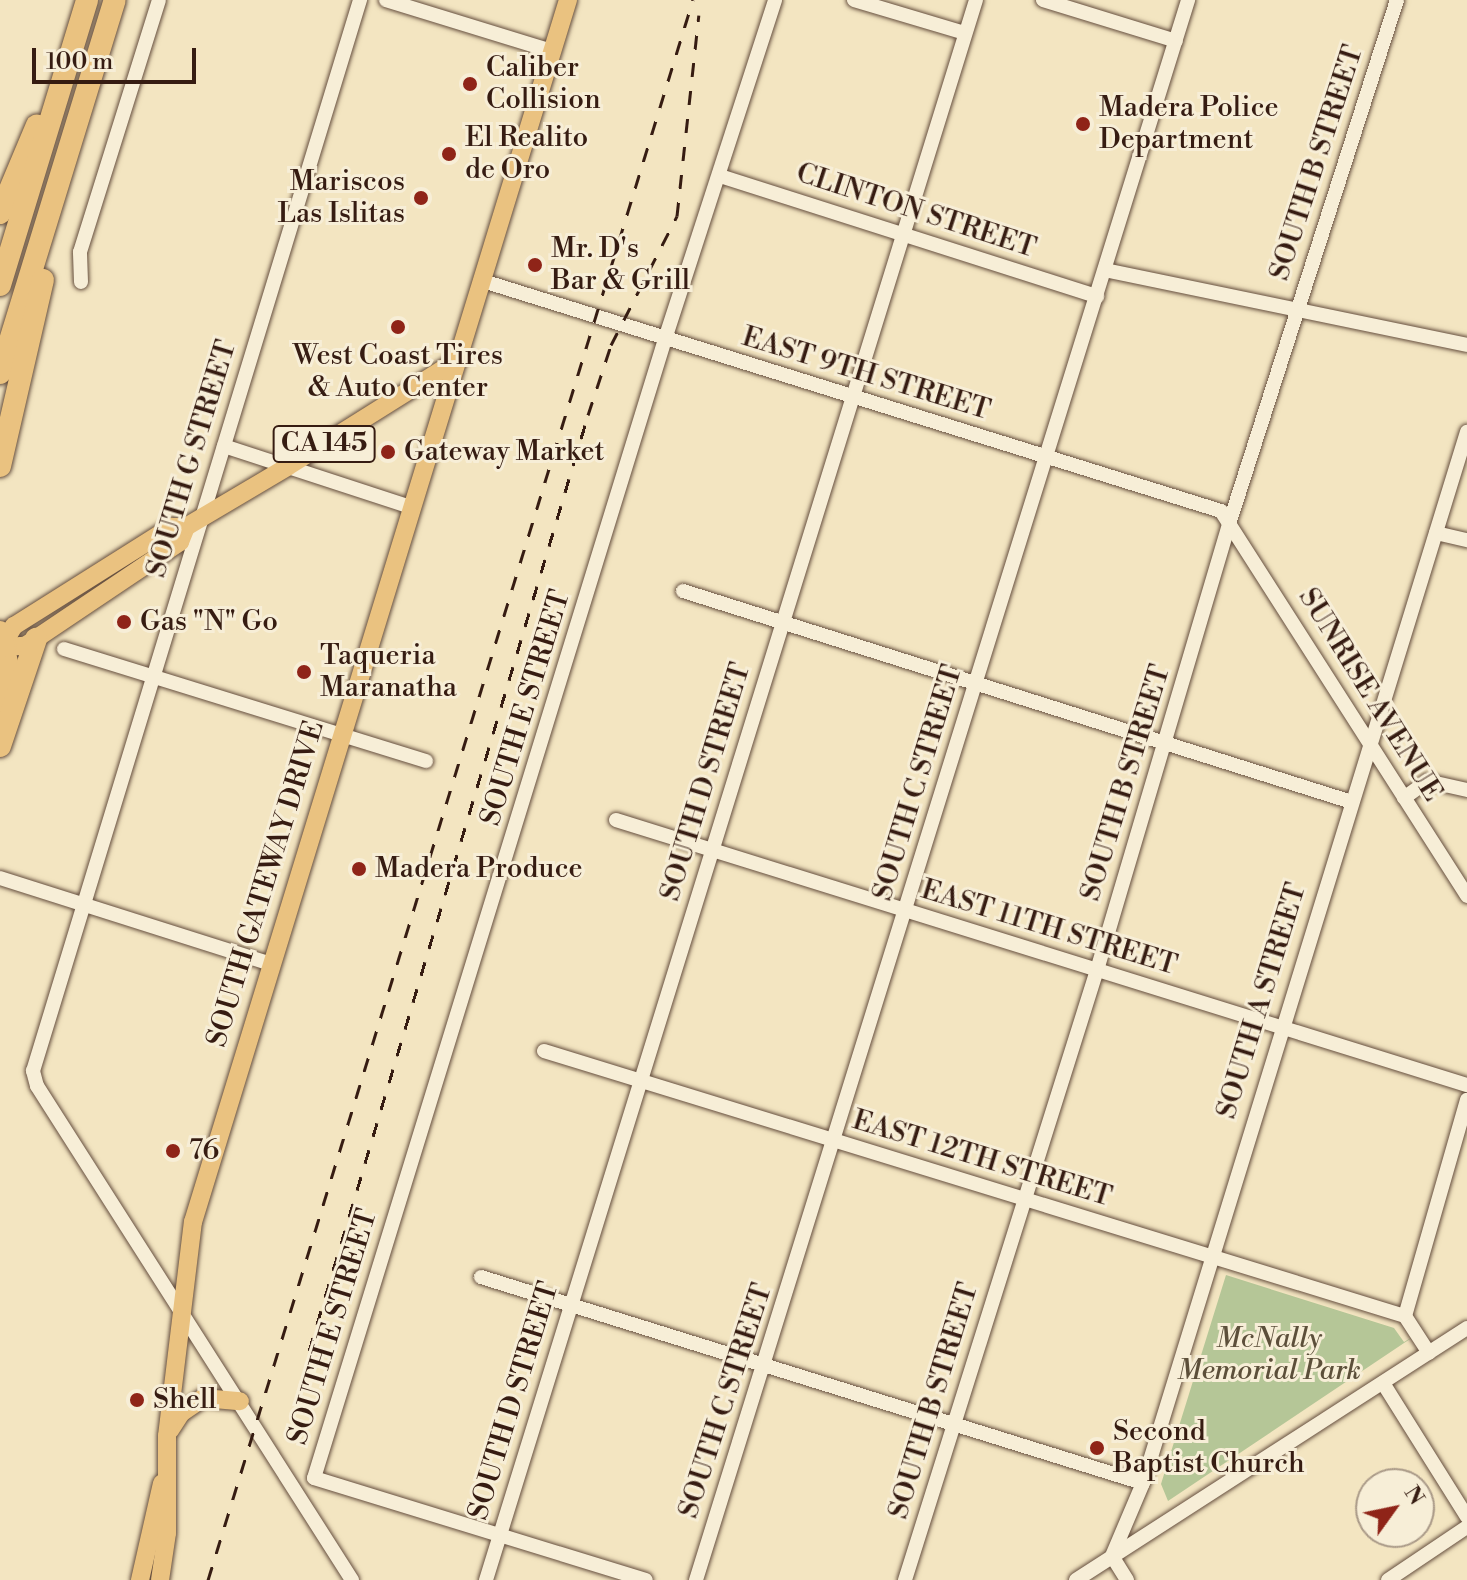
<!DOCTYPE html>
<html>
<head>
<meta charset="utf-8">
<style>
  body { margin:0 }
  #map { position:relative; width:1467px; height:1580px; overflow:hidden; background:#f3e5c1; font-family:"Libre Bodoni",serif }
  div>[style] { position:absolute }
  .green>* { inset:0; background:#b5c697 }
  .roads { filter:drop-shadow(0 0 2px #654e3e) drop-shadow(0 0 2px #654e3e) }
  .minor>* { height:14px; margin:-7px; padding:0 7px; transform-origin:7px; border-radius:7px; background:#f7eed7 }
  .major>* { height:18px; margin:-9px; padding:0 9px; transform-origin:9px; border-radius:9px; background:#eac280 }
  .highway>* { height:22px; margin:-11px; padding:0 11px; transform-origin:11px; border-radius:11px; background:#eac280 }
  .rail>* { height:3px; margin-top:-1.5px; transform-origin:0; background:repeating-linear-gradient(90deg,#361c12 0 14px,transparent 0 28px) }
  .dots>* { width:22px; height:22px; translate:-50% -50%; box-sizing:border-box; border:4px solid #f7eed7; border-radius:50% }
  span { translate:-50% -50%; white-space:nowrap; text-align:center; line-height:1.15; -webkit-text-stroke:6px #f7eed7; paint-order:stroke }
  .shield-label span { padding:2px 6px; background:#f7eed7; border:2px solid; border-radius:6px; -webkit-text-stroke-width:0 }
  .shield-label { font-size:26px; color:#361c12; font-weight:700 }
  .poi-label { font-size:28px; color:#361c12 }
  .left { translate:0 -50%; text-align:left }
  .right { translate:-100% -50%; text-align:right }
  .street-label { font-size:28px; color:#361c12 }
  .park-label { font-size:28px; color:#5c4f3a; font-style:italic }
  .north { position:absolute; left:1355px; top:1468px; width:80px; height:80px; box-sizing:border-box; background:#f7eed7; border:2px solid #aa9a88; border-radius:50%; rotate:57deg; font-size:22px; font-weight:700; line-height:32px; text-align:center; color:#361c12 }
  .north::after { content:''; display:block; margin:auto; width:28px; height:36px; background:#8f2418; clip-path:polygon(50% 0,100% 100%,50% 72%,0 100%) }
  .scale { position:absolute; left:32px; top:48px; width:164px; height:36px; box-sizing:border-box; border:4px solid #361c12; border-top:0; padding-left:10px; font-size:24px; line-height:28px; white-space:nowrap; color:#361c12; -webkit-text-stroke:6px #f7eed7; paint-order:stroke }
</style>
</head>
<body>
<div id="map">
  <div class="green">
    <div style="clip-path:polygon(1226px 1275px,1394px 1328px,1404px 1342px,1416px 1335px,1168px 1501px,1161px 1484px)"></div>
  </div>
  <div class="roads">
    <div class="minor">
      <div style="left:386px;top:0;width:174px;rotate:17.1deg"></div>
      <div style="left:854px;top:0;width:116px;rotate:16.6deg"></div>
      <div style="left:1043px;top:0;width:139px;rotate:17.1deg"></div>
      <div style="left:720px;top:176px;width:396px;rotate:17.7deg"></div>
      <div style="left:1105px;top:270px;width:370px;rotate:11.7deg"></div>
      <div style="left:483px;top:281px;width:773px;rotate:17.31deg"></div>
      <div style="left:1221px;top:511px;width:457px;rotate:57.4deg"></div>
      <div style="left:81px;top:282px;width:30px;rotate:-92deg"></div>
      <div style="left:80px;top:252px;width:264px;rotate:-72.6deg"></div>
      <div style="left:224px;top:446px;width:197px;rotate:18.1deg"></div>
      <div style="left:1436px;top:533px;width:32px;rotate:13deg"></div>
      <div style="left:683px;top:591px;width:701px;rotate:17.51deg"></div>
      <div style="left:64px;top:649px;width:379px;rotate:17.2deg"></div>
      <div style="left:1404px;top:798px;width:29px;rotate:-36deg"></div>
      <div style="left:1427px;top:781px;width:41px;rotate:12.7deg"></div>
      <div style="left:616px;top:820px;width:891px;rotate:17.3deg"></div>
      <div style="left:0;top:878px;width:284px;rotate:17.6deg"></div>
      <div style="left:544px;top:1051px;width:901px;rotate:17.11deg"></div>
      <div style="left:481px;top:1277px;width:693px;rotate:17.29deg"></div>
      <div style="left:1429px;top:1353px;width:44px;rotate:-123deg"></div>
      <div style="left:1405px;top:1316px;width:225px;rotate:-74deg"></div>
      <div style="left:1383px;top:1383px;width:158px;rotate:57.9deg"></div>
      <div style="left:314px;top:1478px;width:1192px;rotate:-72.87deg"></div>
      <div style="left:665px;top:339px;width:356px;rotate:-72deg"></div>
      <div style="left:314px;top:1478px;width:347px;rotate:17.1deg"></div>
      <div style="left:352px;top:1580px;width:586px;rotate:-122.52deg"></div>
      <div style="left:37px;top:1086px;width:16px;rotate:-105deg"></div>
      <div style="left:33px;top:1071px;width:1120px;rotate:-73.02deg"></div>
      <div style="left:486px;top:1580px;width:1654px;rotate:-72.77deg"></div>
      <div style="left:696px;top:1580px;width:1655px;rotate:-72.7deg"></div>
      <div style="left:905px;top:1580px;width:640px;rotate:-72.53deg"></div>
      <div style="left:1097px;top:970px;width:468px;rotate:-73.5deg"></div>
      <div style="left:1230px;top:521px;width:547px;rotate:-72.23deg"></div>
      <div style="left:1076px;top:1580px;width:465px;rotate:-32.8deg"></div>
      <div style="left:1127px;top:1580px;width:28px;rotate:-122deg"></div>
      <div style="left:1112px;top:1556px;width:79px;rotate:-67deg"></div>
      <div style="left:1143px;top:1483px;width:1100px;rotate:-72.87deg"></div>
      <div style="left:1388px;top:1580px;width:95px;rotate:-33.9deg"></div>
    </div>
    <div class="major">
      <div style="left:3px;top:647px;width:22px;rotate:-3deg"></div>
      <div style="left:25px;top:646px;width:187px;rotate:-33.9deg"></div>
      <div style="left:180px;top:542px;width:16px;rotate:-68deg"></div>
      <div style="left:0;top:649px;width:27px;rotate:-59deg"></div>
      <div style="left:14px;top:626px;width:186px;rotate:-32.2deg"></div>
      <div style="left:171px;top:527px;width:15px"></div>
      <div style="left:186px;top:527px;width:117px;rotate:-30.7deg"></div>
      <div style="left:287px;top:467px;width:203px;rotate:-32.1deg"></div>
      <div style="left:170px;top:1430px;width:20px;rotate:-57deg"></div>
      <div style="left:181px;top:1413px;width:27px;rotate:-34deg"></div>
      <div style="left:203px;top:1398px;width:37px;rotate:5deg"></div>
      <div style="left:140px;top:1580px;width:99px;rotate:-77.2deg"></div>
      <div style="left:160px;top:1580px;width:48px;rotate:-81.5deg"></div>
      <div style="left:167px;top:1533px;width:97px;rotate:-90deg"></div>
      <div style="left:167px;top:1436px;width:216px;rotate:-83.1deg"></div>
      <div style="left:193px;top:1222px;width:1278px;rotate:-72.94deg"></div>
    </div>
    <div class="highway">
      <div style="left:0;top:213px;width:95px;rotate:-67.2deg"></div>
      <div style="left:0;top:285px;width:298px;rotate:-73deg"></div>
      <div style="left:0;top:373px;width:390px;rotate:-72.9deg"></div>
      <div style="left:0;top:466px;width:191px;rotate:-77deg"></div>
      <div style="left:0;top:632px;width:36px;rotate:77deg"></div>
      <div style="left:8px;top:667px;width:35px;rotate:95deg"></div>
      <div style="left:0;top:746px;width:113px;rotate:-71.4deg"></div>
    </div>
  </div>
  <div class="rail">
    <div style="left:309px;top:1351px;width:977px;rotate:-73.4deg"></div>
    <div style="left:588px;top:415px;width:74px;rotate:-71.8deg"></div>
    <div style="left:611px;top:345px;width:145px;rotate:-62.9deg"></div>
    <div style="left:677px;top:216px;width:202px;rotate:-83.8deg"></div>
    <div style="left:208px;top:1580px;width:1653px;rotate:-72.94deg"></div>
  </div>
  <div class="dots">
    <div style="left:470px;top:84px;background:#8f2418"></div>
    <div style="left:1083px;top:124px;background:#8f2418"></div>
    <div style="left:449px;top:154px;background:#8f2418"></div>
    <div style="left:421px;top:198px;background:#8f2418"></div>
    <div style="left:535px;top:265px;background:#8f2418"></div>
    <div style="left:398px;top:327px;background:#8f2418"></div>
    <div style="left:388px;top:452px;background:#8f2418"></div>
    <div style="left:124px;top:622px;background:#8f2418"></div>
    <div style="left:304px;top:672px;background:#8f2418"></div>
    <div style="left:359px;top:869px;background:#8f2418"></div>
    <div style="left:173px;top:1151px;background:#8f2418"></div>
    <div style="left:137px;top:1400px;background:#8f2418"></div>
    <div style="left:1097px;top:1448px;background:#8f2418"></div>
  </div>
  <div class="shield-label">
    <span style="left:324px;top:444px">CA 145</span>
  </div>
  <div class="poi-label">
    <span class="left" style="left:486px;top:84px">Caliber<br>Collision</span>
    <span class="left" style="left:1099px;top:124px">Madera Police<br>Department</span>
    <span class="left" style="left:465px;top:154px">El Realito<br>de Oro</span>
    <span class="right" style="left:405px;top:198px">Mariscos<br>Las Islitas</span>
    <span class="left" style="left:551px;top:265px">Mr. D's<br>Bar &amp; Grill</span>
    <span style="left:398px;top:372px">West Coast Tires<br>&amp; Auto Center</span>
    <span class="left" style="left:404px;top:452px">Gateway Market</span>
    <span class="left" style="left:140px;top:622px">Gas "N" Go</span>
    <span class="left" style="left:320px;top:672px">Taqueria<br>Maranatha</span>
    <span class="left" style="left:375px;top:869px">Madera Produce</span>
    <span class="left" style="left:189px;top:1151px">76</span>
    <span class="left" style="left:153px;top:1400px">Shell</span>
    <span class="left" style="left:1113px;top:1448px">Second<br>Baptist Church</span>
  </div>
  <div class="street-label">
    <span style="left:1317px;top:163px;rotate:-72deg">SOUTH B STREET</span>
    <span style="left:916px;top:211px;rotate:18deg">CLINTON STREET</span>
    <span style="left:866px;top:374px;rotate:17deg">EAST 9TH STREET</span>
    <span style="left:192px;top:459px;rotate:-73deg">SOUTH G STREET</span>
    <span style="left:1370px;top:695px;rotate:58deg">SUNRISE AVENUE</span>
    <span style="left:526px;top:708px;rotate:-73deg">SOUTH E STREET</span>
    <span style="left:706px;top:782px;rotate:-73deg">SOUTH D STREET</span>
    <span style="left:918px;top:783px;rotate:-73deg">SOUTH C STREET</span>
    <span style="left:1126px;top:783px;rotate:-73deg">SOUTH B STREET</span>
    <span style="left:266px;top:884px;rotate:-73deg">SOUTH GATEWAY DRIVE</span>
    <span style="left:1049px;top:928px;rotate:17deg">EAST 11TH STREET</span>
    <span style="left:1262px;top:1001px;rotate:-73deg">SOUTH A STREET</span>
    <span style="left:982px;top:1159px;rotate:17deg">EAST 12TH STREET</span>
    <span style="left:333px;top:1327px;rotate:-73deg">SOUTH E STREET</span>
    <span style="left:514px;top:1401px;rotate:-73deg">SOUTH D STREET</span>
    <span style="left:726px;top:1401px;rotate:-72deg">SOUTH C STREET</span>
    <span style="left:934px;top:1401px;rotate:-73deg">SOUTH B STREET</span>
  </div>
  <div class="park-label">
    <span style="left:1269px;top:1355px">McNally<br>Memorial Park</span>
  </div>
  <div class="north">N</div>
  <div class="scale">100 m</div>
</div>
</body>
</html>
